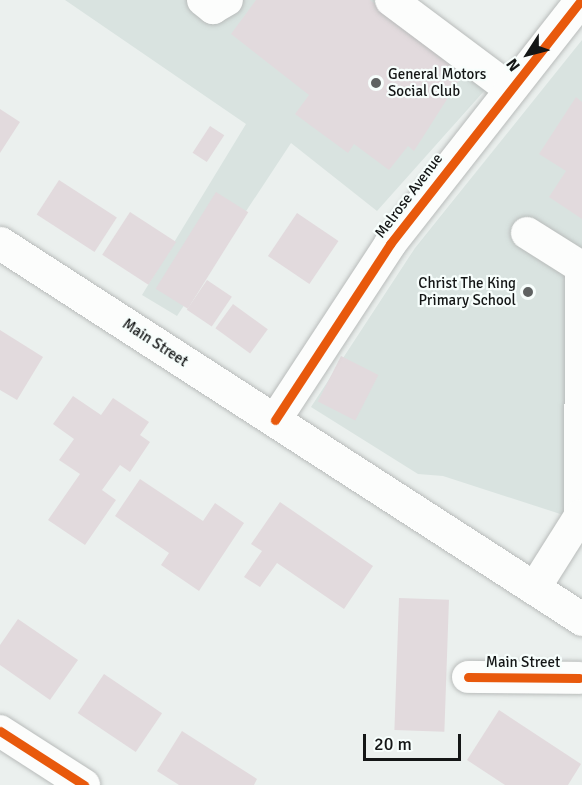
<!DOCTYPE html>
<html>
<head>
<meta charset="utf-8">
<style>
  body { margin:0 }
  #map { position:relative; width:582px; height:785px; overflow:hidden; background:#ebf0ee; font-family:Signika,sans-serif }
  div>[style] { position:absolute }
  .built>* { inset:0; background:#d9e3e0 }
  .building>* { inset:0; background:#e2dadd; transform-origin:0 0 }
  .roads { filter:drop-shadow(0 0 2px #b8bbba) drop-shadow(0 0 2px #b8bbba) }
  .minor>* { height:32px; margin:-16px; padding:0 16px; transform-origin:16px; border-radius:16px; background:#fcfdfc }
  .major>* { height:33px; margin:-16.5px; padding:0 16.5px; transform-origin:16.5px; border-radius:16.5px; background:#fcfdfc }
  .cycleway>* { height:9px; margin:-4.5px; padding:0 4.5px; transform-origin:4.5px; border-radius:4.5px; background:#e8590c }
  .dots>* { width:16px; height:16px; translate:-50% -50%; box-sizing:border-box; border:3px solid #f7fefc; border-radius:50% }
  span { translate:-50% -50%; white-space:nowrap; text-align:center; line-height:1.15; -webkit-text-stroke:4.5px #f7fefc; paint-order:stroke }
  .poi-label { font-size:15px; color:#141616 }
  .left { translate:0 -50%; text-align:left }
  .right { translate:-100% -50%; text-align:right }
  .street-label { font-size:15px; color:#141616 }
  .north { position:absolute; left:498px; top:24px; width:60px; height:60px; -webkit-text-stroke:4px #f7fefc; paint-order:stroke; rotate:234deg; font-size:16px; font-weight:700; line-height:24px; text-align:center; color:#141616 }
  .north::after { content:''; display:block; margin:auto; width:21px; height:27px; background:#141616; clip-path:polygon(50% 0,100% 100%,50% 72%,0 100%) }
  .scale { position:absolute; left:363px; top:734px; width:98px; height:27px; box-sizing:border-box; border:3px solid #141616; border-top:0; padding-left:8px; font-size:18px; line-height:21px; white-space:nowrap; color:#141616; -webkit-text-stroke:4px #f7fefc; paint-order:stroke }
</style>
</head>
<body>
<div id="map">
  <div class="built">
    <div style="clip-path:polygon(65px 0,414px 0,501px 72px,377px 211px,291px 143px,177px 316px,142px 295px,246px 124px)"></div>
    <div style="clip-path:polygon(582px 40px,582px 521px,443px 476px,418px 474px,311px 407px,415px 248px)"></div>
  </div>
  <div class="building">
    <div style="clip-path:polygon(256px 0,370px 0,465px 71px,414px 151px,408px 146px,389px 170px,354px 144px,348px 153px,295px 114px,309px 95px,231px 34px)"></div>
    <div style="clip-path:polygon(576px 97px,582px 102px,582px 219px,549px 197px,566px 171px,539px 154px)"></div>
    <div style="clip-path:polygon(0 109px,20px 122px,0 153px)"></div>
    <div style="left:210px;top:126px;width:17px;height:32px;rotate:33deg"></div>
    <div style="left:59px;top:180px;width:69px;height:41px;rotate:33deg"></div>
    <div style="left:216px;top:192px;width:38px;height:114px;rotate:32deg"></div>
    <div style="left:130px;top:212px;width:55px;height:51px;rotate:33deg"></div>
    <div style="left:297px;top:213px;width:50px;height:52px;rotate:34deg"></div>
    <div style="left:207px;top:280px;width:30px;height:36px;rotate:34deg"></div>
    <div style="left:233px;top:304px;width:43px;height:30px;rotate:36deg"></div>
    <div style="clip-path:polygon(0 330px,43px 357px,17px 400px,0 390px)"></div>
    <div style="left:341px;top:356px;width:42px;height:51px;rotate:27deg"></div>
    <div style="clip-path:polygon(73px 396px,101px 415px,113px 398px,149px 422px,140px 435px,150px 442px,130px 472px,120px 465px,102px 490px,116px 500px,85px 545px,48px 520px,80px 474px,59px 460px,74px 439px,53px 424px)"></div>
    <div style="clip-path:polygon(140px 479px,203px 521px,215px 503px,244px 523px,199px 591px,161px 565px,169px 553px,115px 516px)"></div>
    <div style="clip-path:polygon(280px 502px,373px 566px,344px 609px,277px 563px,260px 587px,244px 577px,262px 551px,251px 544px)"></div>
    <div style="left:399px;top:598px;width:50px;height:132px;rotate:2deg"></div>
    <div style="clip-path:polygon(18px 619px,78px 660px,50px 700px,0 665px,0 645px)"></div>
    <div style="left:104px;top:674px;width:70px;height:47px;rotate:34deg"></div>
    <div style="clip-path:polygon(499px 710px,581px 764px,568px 785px,505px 785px,467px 760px)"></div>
    <div style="clip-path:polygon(182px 731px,257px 779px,254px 785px,179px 785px,157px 771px)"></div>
  </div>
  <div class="roads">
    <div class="minor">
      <div style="left:203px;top:0;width:13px;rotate:39deg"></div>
      <div style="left:213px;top:8px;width:16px;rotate:-30deg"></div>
      <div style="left:391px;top:0;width:149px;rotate:36.8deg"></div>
      <div style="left:527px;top:233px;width:64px;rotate:32.2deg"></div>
      <div style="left:581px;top:267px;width:249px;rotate:90.2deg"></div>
      <div style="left:580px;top:516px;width:86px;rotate:122.2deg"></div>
      <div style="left:275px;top:420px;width:210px;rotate:-56.8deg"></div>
      <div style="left:390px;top:244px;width:310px;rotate:-51.9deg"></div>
      <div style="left:468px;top:677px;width:111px;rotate:0.5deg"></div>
      <div style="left:0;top:731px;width:100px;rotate:32.7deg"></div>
    </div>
    <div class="major">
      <div style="left:0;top:243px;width:693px;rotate:32.86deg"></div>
    </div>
  </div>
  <div class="cycleway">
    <div style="left:275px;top:420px;width:210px;rotate:-56.8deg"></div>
    <div style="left:390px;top:244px;width:310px;rotate:-51.9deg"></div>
    <div style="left:468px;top:677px;width:111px;rotate:0.5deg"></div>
    <div style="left:0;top:731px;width:100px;rotate:32.7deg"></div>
  </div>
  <div class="dots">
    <div style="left:376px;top:83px;background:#5f6262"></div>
    <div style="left:528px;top:292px;background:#5f6262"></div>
  </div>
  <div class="poi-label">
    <span class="left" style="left:388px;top:83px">General Motors<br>Social Club</span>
    <span class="right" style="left:516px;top:292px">Christ The King<br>Primary School</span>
  </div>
  <div class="street-label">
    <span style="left:409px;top:196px;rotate:-53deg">Melrose Avenue</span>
    <span style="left:155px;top:343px;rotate:33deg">Main Street</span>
    <span style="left:523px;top:663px">Main Street</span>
  </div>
  <div class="north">N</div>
  <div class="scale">20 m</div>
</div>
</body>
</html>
